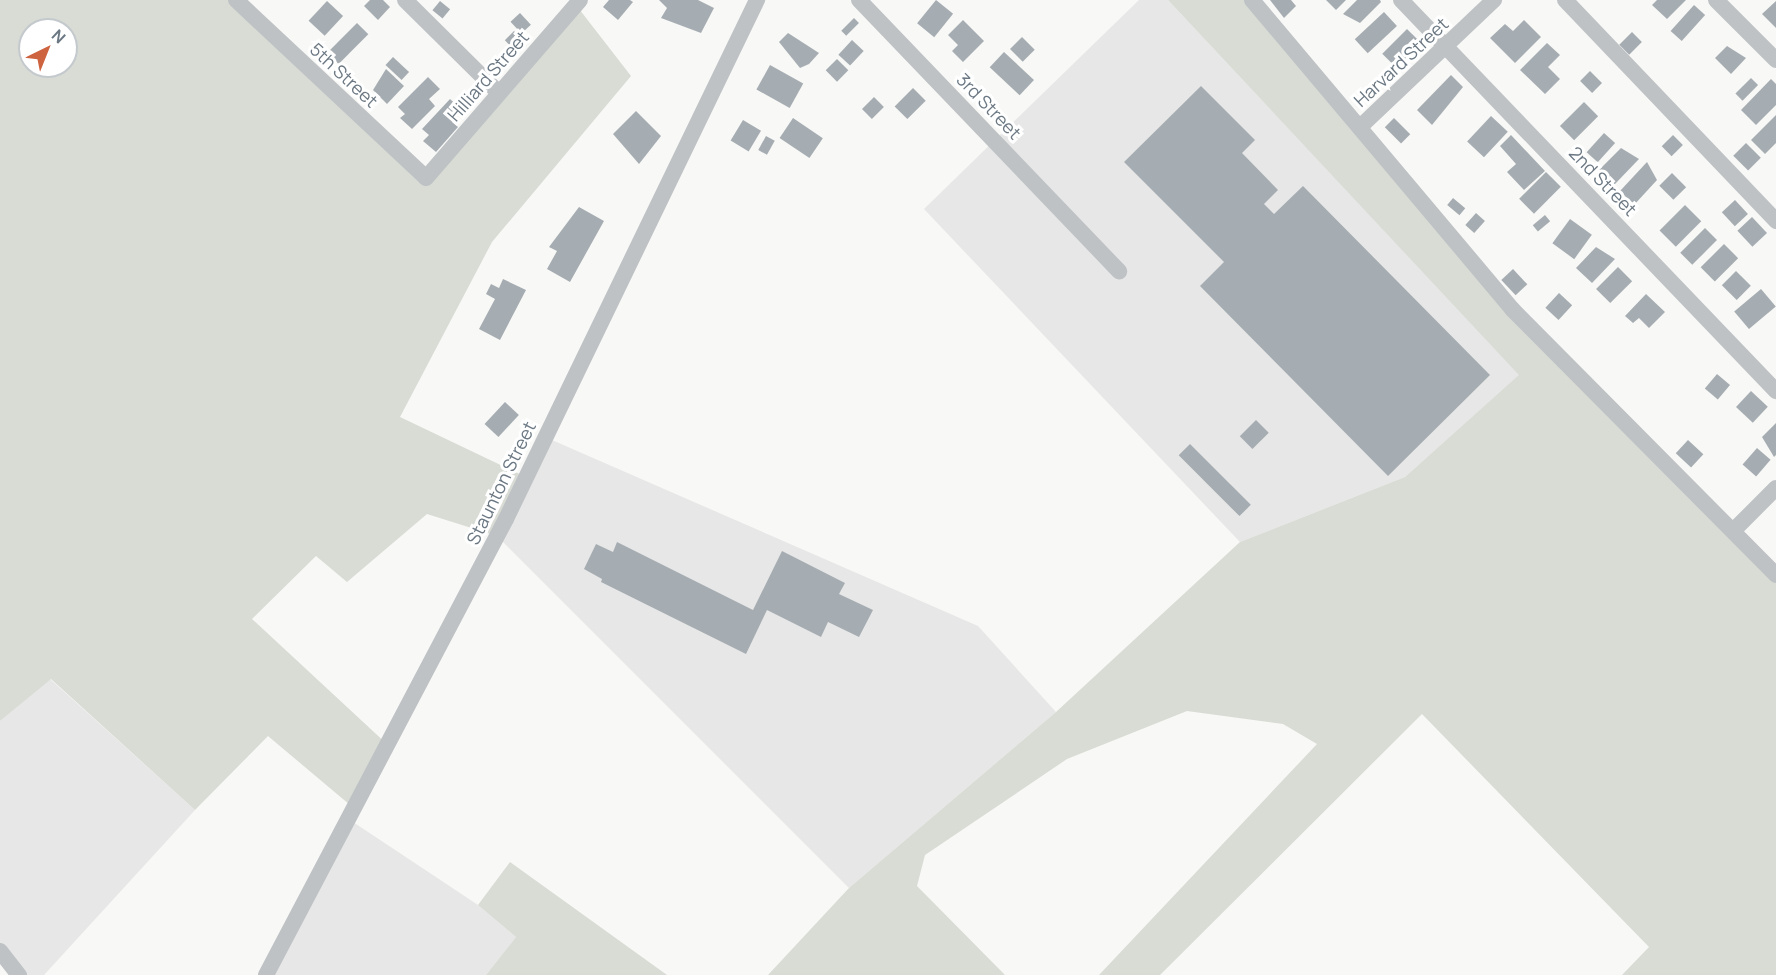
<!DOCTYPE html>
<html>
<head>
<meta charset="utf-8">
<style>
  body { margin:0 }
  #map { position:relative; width:1776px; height:975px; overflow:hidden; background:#f8f8f6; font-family:Manrope,sans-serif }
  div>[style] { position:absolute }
  .built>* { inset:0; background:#e6e7e6 }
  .green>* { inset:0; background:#d8dcd5 }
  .building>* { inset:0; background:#a6adb2; transform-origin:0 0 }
  .minor>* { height:16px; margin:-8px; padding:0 8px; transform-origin:8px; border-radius:8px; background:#bec2c5 }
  span { translate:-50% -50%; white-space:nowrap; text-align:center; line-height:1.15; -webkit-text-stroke:6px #fff; paint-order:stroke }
  .street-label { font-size:18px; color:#6b7883 }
  .north { position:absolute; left:18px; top:18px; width:60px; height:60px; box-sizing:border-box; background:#fff; border:2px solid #c4c9cd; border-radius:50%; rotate:43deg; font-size:16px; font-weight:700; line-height:24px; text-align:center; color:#6b7883 }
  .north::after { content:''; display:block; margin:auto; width:21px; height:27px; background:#ce6340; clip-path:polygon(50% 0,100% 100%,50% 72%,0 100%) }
</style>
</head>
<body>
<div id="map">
  <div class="built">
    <div style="clip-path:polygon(1139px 0,1168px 0,1520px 375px,1405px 477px,1240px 542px,924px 209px)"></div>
    <div style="clip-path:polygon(545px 437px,978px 626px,1056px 712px,849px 888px,497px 536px)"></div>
    <div style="clip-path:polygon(50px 679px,195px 810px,44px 975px,19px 975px,0 951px,0 721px)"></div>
    <div style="clip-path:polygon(350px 820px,478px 905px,516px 937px,486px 975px,266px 975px)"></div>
  </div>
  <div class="green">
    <div style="clip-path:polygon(evenodd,0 0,236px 0,426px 178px,576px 5px,631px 76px,492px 242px,400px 417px,526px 477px,497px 536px,427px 514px,347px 582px,316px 556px,252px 619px,389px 746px,356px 810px,268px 736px,195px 810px,51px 679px,0 721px,0 0,30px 30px,66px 30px,66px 66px,30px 66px,30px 30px)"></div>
    <div style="clip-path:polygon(1168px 0,1252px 0,1512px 309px,1776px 575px,1776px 975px,1622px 975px,1649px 947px,1422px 714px,1160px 975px,1099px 975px,1317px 744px,1283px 724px,1187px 711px,1067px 759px,925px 855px,917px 886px,1005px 975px,768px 975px,849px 888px,1056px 712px,1240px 542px,1405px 477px,1519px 375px)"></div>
    <div style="clip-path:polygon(510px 862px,667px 975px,486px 975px,516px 937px,478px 905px)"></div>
  </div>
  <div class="building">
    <div style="clip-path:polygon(370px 0,383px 0,390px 7px,378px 20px,364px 6px)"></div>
    <div style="clip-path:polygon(609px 0,630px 0,633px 2px,618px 20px,603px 7px)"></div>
    <div style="clip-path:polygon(659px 0,698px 0,714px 8px,701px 33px,661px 18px,667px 8px)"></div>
    <div style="left:936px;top:0;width:22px;height:30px;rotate:39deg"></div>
    <div style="clip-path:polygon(1270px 0,1291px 0,1296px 6px,1284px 18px)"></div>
    <div style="clip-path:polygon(1326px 0,1346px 0,1336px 10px)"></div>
    <div style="clip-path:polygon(1357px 0,1380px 0,1381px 2px,1360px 23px,1343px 14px)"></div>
    <div style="clip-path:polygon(1657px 0,1686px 0,1667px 19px,1652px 5px)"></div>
    <div style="left:327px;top:1px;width:22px;height:27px;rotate:43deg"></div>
    <div style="left:440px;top:1px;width:13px;height:12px;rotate:39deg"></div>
    <div style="clip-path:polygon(1776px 1px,1776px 28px,1762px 14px)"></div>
    <div style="left:1694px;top:5px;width:15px;height:35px;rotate:42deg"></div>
    <div style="left:1384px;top:12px;width:19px;height:40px;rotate:47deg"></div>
    <div style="left:520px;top:13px;width:16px;height:13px;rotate:47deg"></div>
    <div style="left:854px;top:18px;width:7px;height:18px;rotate:45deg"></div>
    <div style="clip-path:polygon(963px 20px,984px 41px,963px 62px,952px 51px,958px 45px,948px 35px)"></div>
    <div style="clip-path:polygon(1524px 20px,1541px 37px,1515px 63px,1490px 38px,1505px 24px,1513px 31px)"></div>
    <div style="left:357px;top:23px;width:16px;height:42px;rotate:45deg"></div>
    <div style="left:1407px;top:29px;width:21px;height:35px;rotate:45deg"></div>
    <div style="left:514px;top:31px;width:16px;height:13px;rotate:45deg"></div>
    <div style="left:1632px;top:32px;width:14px;height:18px;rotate:45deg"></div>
    <div style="clip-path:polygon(788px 33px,819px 53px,809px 64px,800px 68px,779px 42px)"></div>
    <div style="left:1022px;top:37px;width:18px;height:17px;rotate:45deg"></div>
    <div style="left:852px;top:40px;width:16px;height:20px;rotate:43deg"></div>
    <div style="clip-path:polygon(1547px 43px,1560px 55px,1548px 67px,1560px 79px,1545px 94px,1520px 70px)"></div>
    <div style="clip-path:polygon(1727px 46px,1746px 58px,1731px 74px,1715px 58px)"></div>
    <div style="left:1004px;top:52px;width:41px;height:21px;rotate:43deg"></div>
    <div style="left:393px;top:57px;width:22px;height:11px;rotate:43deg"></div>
    <div style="left:837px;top:59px;width:16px;height:16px;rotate:45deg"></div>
    <div style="left:770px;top:65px;width:38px;height:28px;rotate:29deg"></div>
    <div style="clip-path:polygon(386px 69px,404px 86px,387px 104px,373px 90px)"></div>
    <div style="left:1590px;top:71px;width:17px;height:14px;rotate:45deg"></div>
    <div style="clip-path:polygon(1451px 75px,1463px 87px,1432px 125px,1417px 110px)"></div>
    <div style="clip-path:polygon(428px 77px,440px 89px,429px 99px,435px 106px,412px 129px,400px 118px,405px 114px,398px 107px)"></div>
    <div style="left:1751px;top:78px;width:10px;height:22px;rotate:45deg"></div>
    <div style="clip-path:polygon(1771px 79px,1776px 84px,1776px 105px,1756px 125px,1741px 110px)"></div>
    <div style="clip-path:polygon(1201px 86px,1255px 140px,1242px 153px,1278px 190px,1264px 204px,1274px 214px,1303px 186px,1490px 375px,1388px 476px,1200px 286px,1224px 262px,1124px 162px)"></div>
    <div style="left:913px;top:88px;width:18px;height:26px;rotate:45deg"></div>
    <div style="left:874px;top:97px;width:14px;height:17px;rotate:45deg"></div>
    <div style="clip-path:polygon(450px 99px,463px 111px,452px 122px,458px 127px,436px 152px,423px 141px,429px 135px,422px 129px)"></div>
    <div style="left:1584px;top:102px;width:20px;height:34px;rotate:45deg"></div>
    <div style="clip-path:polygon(636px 111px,661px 136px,639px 164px,613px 134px)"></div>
    <div style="clip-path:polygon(1776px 115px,1776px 143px,1765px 154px,1751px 140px)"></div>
    <div style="left:1491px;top:116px;width:23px;height:35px;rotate:43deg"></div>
    <div style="left:793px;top:118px;width:36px;height:24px;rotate:34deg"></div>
    <div style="left:1394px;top:118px;width:23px;height:13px;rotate:45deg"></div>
    <div style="left:743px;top:120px;width:21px;height:24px;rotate:31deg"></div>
    <div style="left:1604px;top:133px;width:15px;height:26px;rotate:42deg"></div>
    <div style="clip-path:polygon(1511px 135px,1545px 171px,1524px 190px,1507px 172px,1516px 164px,1500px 146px)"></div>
    <div style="left:1673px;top:135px;width:14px;height:16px;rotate:45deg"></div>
    <div style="left:766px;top:136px;width:10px;height:16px;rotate:29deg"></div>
    <div style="left:1746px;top:143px;width:21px;height:18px;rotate:45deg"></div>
    <div style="clip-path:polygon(1621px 148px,1639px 159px,1614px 185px,1599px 170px)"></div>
    <div style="clip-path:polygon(1647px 162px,1657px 180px,1634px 205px,1620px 191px)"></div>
    <div style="left:1546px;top:172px;width:21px;height:38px;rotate:45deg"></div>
    <div style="left:1672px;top:173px;width:20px;height:18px;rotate:45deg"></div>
    <div style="left:1453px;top:198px;width:16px;height:9px;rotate:40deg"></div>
    <div style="left:1735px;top:200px;width:19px;height:18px;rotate:47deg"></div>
    <div style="left:1685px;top:205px;width:23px;height:36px;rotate:45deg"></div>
    <div style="clip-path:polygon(579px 207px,604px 221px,570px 282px,547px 269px,557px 251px,549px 247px)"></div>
    <div style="left:1476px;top:213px;width:12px;height:16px;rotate:42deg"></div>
    <div style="left:1545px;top:215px;width:8px;height:16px;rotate:50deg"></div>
    <div style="left:1752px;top:217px;width:22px;height:20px;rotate:47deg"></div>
    <div style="left:1570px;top:219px;width:27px;height:30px;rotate:36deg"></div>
    <div style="left:1705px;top:228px;width:17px;height:35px;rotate:45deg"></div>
    <div style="left:1724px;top:244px;width:20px;height:33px;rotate:45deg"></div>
    <div style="clip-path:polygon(1596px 247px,1615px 259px,1592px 283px,1576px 268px)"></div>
    <div style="left:1618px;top:267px;width:20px;height:31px;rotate:45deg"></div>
    <div style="left:1513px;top:269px;width:21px;height:16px;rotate:47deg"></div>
    <div style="left:1736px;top:271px;width:21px;height:20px;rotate:45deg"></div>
    <div style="clip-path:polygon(503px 279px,526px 290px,500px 340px,479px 329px,495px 299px,486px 294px,491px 284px,499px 288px)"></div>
    <div style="left:1761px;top:289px;width:23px;height:35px;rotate:50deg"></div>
    <div style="left:1559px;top:293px;width:18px;height:20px;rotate:43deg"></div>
    <div style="clip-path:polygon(1646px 294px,1665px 312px,1649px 328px,1639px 318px,1633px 323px,1625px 316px)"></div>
    <div style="left:1717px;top:374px;width:17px;height:19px;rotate:40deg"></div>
    <div style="left:1751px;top:391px;width:23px;height:22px;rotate:43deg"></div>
    <div style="left:505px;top:402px;width:19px;height:30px;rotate:43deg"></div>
    <div style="left:1256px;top:420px;width:18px;height:23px;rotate:45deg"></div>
    <div style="clip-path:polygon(1776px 423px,1776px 455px,1774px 457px,1762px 437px)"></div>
    <div style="left:1688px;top:440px;width:21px;height:18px;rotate:43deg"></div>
    <div style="left:1190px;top:444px;width:86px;height:16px;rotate:45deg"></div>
    <div style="left:1757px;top:448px;width:18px;height:22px;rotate:41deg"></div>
    <div style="clip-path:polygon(617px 542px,753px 610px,782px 551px,845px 583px,839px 594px,873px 610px,859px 637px,828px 622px,821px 637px,767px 610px,746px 654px,601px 582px,602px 579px,584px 569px,596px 544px,613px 552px)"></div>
  </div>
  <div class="minor">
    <div style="left:236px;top:0;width:260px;rotate:43.1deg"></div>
    <div style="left:426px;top:178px;width:235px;rotate:-49.1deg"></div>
    <div style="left:405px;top:0;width:132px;rotate:44.7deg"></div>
    <div style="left:859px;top:0;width:376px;rotate:46.2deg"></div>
    <div style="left:1252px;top:0;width:404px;rotate:49.9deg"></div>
    <div style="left:1512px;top:309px;width:375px;rotate:45.2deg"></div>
    <div style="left:1401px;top:0;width:542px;rotate:46.2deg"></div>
    <div style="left:1565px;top:0;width:306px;rotate:46.3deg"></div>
    <div style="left:1716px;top:0;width:85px;rotate:45deg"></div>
    <div style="left:1360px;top:127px;width:185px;rotate:-43.5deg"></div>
    <div style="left:1735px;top:529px;width:58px;rotate:-45deg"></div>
    <div style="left:0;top:951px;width:31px;rotate:52deg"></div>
    <div style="left:266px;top:975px;width:515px;rotate:-62.24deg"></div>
    <div style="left:506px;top:519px;width:577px;rotate:-64.19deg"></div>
  </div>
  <div class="street-label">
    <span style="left:1401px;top:62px;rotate:-43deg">Harvard Street</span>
    <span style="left:344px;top:75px;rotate:43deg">5th Street</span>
    <span style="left:488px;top:76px;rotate:-49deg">Hilliard Street</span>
    <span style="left:989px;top:106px;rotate:46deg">3rd Street</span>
    <span style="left:1603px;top:181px;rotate:46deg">2nd Street</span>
    <span style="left:501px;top:483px;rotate:-64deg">Staunton Street</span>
  </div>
  <div class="north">N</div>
</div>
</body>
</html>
